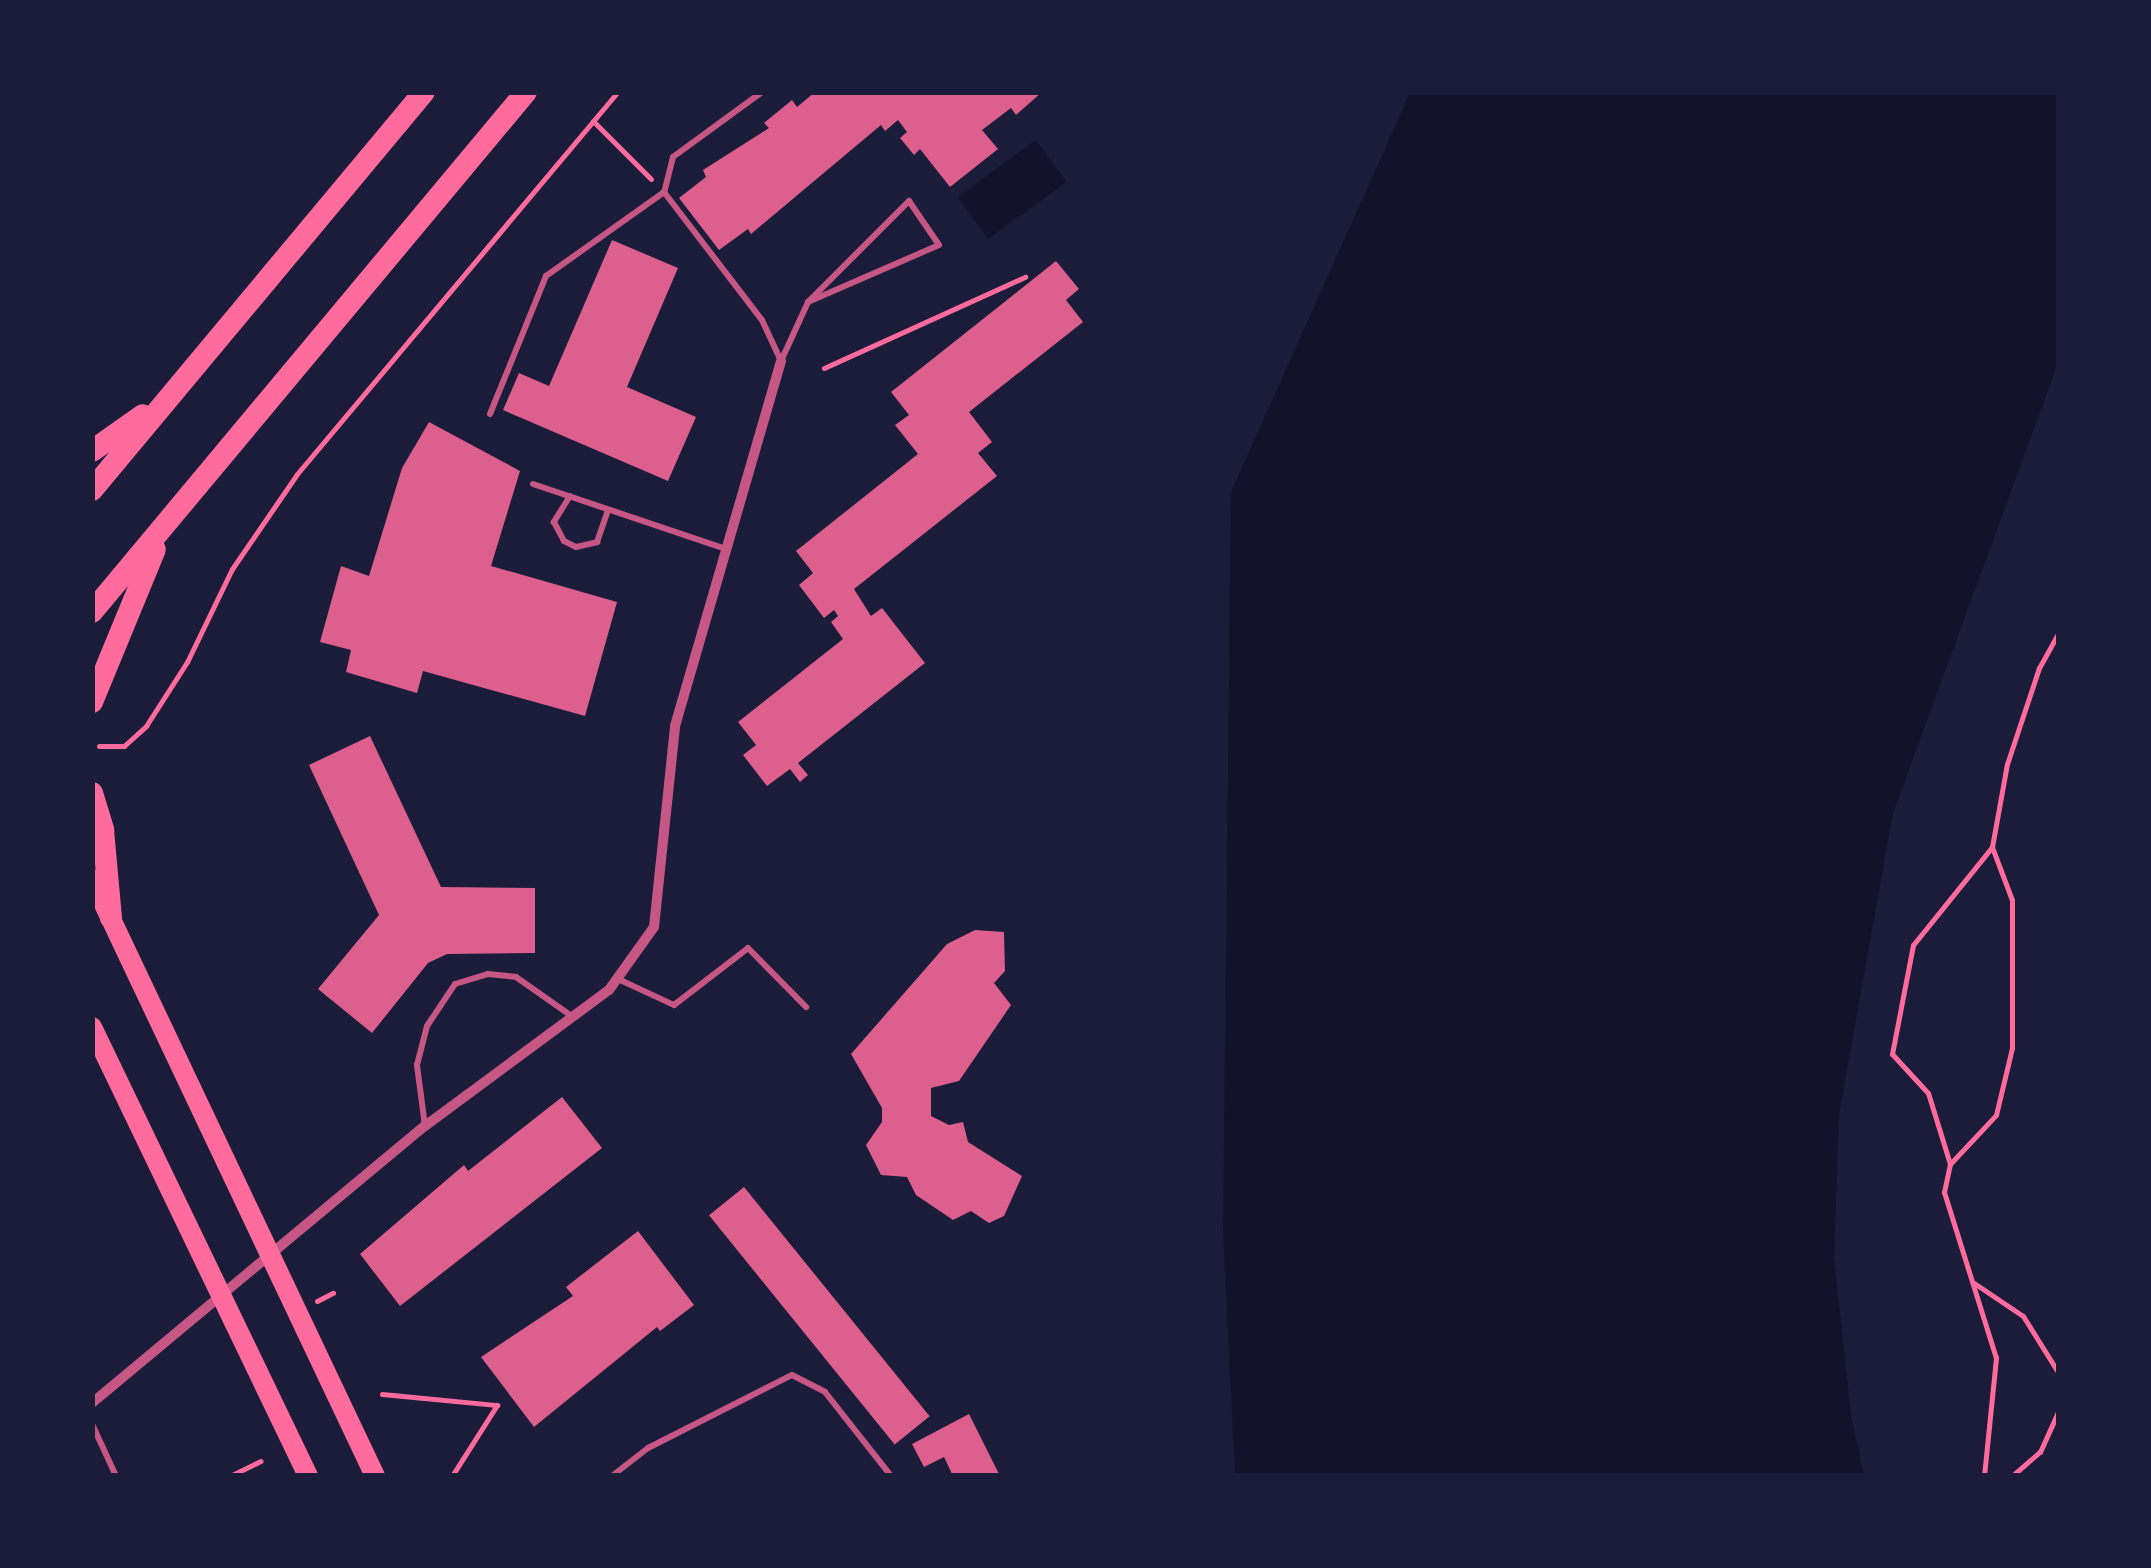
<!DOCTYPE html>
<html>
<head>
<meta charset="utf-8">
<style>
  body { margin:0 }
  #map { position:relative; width:2151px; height:1568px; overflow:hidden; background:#1b1b3a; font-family:"PT Sans",sans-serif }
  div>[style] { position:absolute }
  .water>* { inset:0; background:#12122b; transform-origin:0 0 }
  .building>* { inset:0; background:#dd5f8e; transform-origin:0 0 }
  .path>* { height:5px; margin:-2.5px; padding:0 2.5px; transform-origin:2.5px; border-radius:2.5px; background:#ff6b9d }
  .service>* { height:6px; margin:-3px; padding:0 3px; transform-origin:3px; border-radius:3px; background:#c65784 }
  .minor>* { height:10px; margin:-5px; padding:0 5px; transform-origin:5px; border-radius:5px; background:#c65784 }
  .secondary>* { height:20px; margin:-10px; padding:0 10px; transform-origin:10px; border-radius:10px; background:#ff6b9d }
  .primary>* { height:22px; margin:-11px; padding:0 11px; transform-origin:11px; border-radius:11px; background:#ff6b9d }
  span { translate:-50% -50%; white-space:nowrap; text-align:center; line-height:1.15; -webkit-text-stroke:10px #1b1b3a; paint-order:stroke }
  .frame { position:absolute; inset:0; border:95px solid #1b1b3a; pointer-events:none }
</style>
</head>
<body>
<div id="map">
  <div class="water">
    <div style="clip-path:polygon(1410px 93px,2058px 93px,2058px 363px,1893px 813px,1839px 1114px,1834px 1257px,1851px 1416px,1864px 1475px,1235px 1475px,1223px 1231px,1231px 492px)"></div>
    <div style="left:1036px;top:140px;width:52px;height:97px;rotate:54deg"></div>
  </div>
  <div class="building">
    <div style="clip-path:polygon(815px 92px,1042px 92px,1016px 115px,1011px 108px,982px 130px,998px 149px,950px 187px,920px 149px,914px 155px,900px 138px,907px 132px,898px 120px,885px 131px,881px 125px,751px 234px,748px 229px,719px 250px,679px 198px,706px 177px,703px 170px,769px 128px,764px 123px,792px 100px,797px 107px)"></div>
    <div style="clip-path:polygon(612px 240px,678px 268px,627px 387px,696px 417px,668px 481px,503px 410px,519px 373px,549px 386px)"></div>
    <div style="clip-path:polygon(1056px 261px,1079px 289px,1066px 300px,1083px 322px,969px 412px,992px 442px,978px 453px,997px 476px,854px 589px,871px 616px,882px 608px,925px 663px,798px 763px,808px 775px,800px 782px,790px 769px,767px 786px,743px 755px,756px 745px,738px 722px,843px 639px,831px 622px,838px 616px,834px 610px,824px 618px,799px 585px,813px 573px,796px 551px,918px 454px,895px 425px,909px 415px,891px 392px)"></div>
    <div style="clip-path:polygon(429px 422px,520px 471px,491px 566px,617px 602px,585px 716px,423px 671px,417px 693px,346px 672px,351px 650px,320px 642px,341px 566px,369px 576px,402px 468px)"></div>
    <div style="clip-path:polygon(370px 736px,441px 887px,535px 888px,535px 953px,447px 954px,428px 963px,372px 1033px,318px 989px,379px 915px,309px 765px)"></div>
    <div style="clip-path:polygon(975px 930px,1004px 932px,1005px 971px,994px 983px,1011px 1005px,959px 1081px,931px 1088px,931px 1116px,949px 1125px,963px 1122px,968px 1142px,1022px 1176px,1004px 1216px,989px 1223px,971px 1211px,953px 1220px,916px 1195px,907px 1177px,881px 1175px,866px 1145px,882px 1122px,882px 1108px,851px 1054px,947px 944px)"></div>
    <div style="clip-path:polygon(562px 1097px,602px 1148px,400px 1306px,360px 1254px,464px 1165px,468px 1171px)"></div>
    <div style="left:744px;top:1187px;width:295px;height:45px;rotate:51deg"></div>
    <div style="clip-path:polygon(638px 1231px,694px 1305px,660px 1331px,657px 1327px,534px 1427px,481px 1357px,573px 1296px,566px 1287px)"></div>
    <div style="clip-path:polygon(969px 1414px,1000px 1476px,953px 1476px,944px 1457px,924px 1467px,912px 1444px)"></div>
  </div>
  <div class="path">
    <div style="left:593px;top:121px;width:82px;rotate:45deg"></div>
    <div style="left:824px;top:368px;width:221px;rotate:-24.4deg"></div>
    <div style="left:99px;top:746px;width:25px"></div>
    <div style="left:124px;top:746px;width:30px;rotate:-42deg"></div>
    <div style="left:146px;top:726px;width:76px;rotate:-57.4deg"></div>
    <div style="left:187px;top:662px;width:103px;rotate:-64.2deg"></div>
    <div style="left:232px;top:569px;width:115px;rotate:-55.6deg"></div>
    <div style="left:297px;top:474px;width:499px;rotate:-50deg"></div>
    <div style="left:1950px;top:1164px;width:74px;rotate:-107.2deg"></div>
    <div style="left:1928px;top:1093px;width:53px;rotate:-132.7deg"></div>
    <div style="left:1892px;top:1054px;width:111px;rotate:-79.1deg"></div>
    <div style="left:1913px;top:945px;width:126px;rotate:-51.1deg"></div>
    <div style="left:1974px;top:1283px;width:59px;rotate:34deg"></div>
    <div style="left:2023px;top:1316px;width:66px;rotate:58deg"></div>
    <div style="left:317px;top:1301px;width:18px;rotate:-27deg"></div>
    <div style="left:382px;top:1394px;width:116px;rotate:5.5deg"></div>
    <div style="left:497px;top:1405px;width:84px;rotate:122.4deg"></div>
    <div style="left:230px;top:1476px;width:34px;rotate:-26deg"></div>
    <div style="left:1984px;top:1476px;width:119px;rotate:-84.2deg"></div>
    <div style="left:1996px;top:1358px;width:174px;rotate:-107.4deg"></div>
    <div style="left:1944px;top:1192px;width:29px;rotate:-78deg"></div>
    <div style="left:1950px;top:1164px;width:67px;rotate:-46.8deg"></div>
    <div style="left:1996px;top:1115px;width:69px;rotate:-76.6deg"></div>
    <div style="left:2012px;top:1048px;width:148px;rotate:-90deg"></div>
    <div style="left:2012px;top:900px;width:57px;rotate:-110.7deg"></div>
    <div style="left:1992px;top:847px;width:84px;rotate:-79.8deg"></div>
    <div style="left:2007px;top:764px;width:101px;rotate:-71.6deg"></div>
    <div style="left:2039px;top:668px;width:39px;rotate:-61deg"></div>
    <div style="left:2012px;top:1476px;width:37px;rotate:-41deg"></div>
    <div style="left:2040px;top:1452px;width:44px;rotate:-65.8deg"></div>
  </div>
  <div class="service">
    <div style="left:762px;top:92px;width:110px;rotate:143.9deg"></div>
    <div style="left:673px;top:157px;width:36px;rotate:104deg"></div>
    <div style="left:664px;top:192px;width:161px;rotate:52.6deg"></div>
    <div style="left:762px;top:320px;width:45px;rotate:65.1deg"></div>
    <div style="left:781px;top:361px;width:65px;rotate:-65.4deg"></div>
    <div style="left:808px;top:302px;width:143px;rotate:-45deg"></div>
    <div style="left:909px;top:201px;width:53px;rotate:55.7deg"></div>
    <div style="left:939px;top:245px;width:143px;rotate:156.5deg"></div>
    <div style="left:490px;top:414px;width:149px;rotate:-67.9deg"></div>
    <div style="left:546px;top:276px;width:145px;rotate:-35.4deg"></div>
    <div style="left:533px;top:484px;width:204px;rotate:18.6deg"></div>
    <div style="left:570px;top:496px;width:31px;rotate:122deg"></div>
    <div style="left:554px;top:522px;width:21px;rotate:62deg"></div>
    <div style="left:564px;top:541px;width:13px;rotate:27deg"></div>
    <div style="left:576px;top:547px;width:22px;rotate:-13deg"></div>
    <div style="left:597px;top:542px;width:34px;rotate:-71deg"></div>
    <div style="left:618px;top:979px;width:62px;rotate:24.9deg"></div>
    <div style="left:674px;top:1005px;width:93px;rotate:-37.6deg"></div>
    <div style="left:748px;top:948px;width:83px;rotate:45.5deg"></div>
    <div style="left:425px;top:1126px;width:62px;rotate:-97.5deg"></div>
    <div style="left:417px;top:1065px;width:40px;rotate:-75.6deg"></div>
    <div style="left:427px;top:1026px;width:50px;rotate:-56.3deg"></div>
    <div style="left:455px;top:984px;width:34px;rotate:-17deg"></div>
    <div style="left:488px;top:974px;width:28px;rotate:6deg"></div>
    <div style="left:516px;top:977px;width:70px;rotate:35.1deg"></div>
    <div style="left:92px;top:1424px;width:57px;rotate:65.2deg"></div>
    <div style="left:612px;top:1476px;width:46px;rotate:-37.9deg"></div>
    <div style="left:648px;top:1448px;width:161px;rotate:-26.9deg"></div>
    <div style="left:792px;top:1375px;width:37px;rotate:27deg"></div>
    <div style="left:825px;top:1392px;width:107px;rotate:51.8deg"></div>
  </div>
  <div class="minor">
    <div style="left:92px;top:1403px;width:433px;rotate:-39.8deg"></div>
    <div style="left:425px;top:1126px;width:229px;rotate:-36.5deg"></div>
    <div style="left:609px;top:990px;width:77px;rotate:-54.5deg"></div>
    <div style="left:654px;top:927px;width:202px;rotate:-84deg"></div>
    <div style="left:675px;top:726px;width:380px;rotate:-73.8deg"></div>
  </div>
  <div class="secondary">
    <div style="left:92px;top:879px;width:661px;rotate:64.64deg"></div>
    <div style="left:92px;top:1027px;width:498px;rotate:64.3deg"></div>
  </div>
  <div class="primary">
    <div style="left:92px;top:451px;width:62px;rotate:-35.2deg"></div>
    <div style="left:92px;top:490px;width:518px;rotate:-50.17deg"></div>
    <div style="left:92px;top:612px;width:677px;rotate:-50.15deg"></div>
    <div style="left:92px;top:702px;width:165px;rotate:-67.6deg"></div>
    <div style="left:92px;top:793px;width:39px;rotate:73deg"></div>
    <div style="left:103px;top:830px;width:88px;rotate:84.8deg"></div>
  </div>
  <div class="frame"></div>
</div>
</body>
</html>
